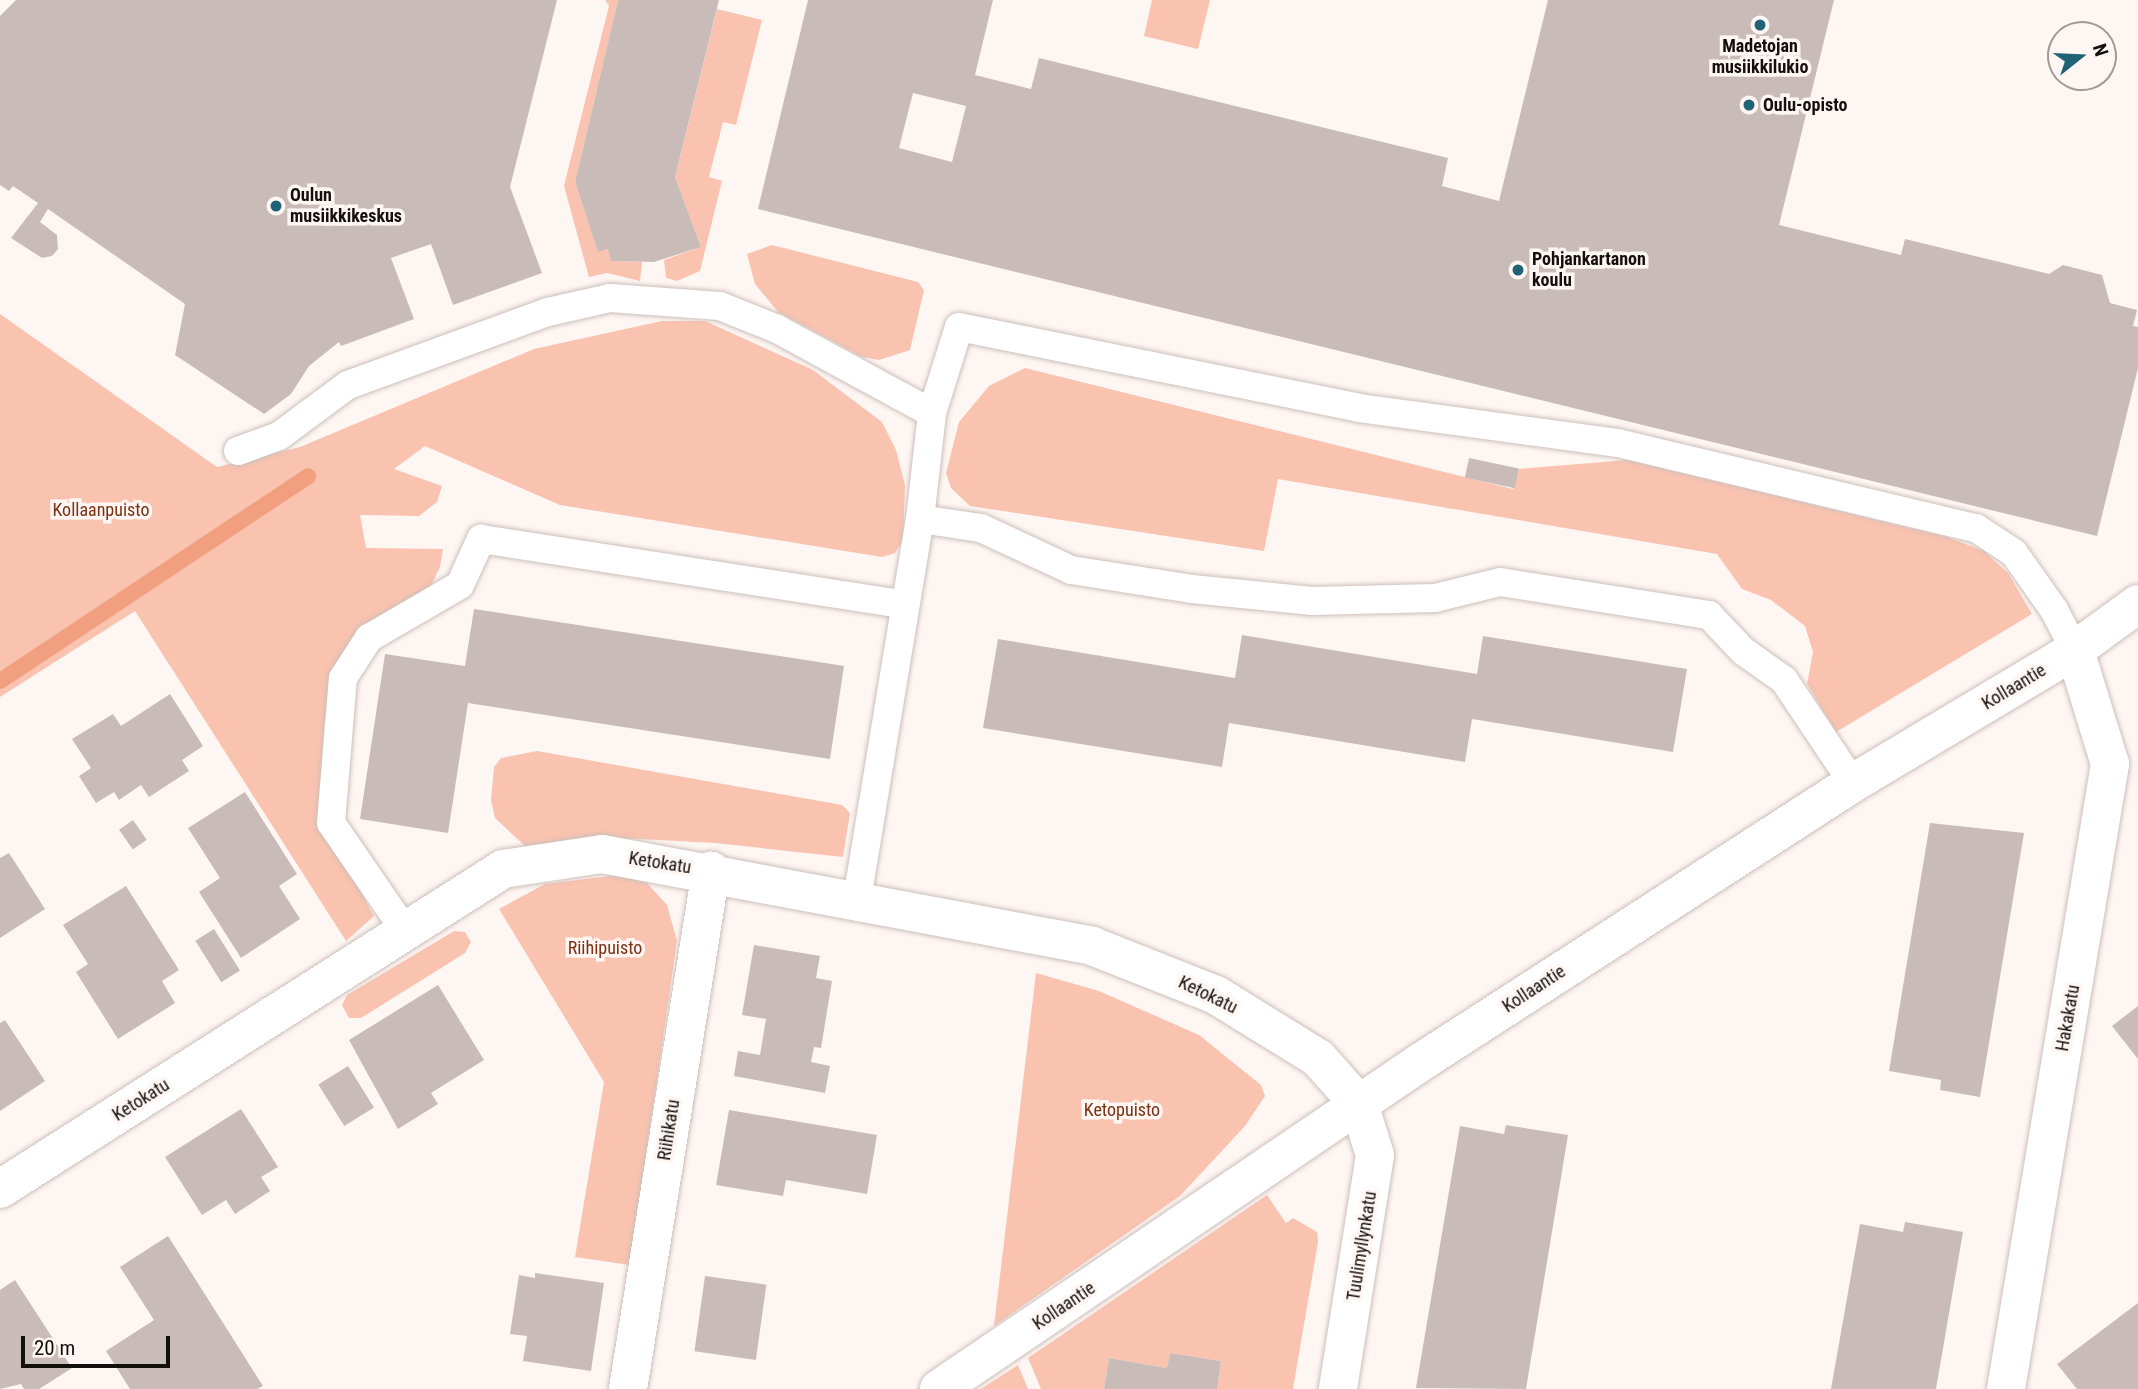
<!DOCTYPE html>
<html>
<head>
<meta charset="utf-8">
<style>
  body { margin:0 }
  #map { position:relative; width:2138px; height:1389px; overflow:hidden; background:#fef6f3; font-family:"Roboto Condensed",sans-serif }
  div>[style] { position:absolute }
  .green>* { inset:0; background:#f9c3b0 }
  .stream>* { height:16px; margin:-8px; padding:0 8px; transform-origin:8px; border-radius:8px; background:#f29f80 }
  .building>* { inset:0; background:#c9bcb8; transform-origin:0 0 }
  .roads { filter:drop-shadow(0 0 2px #ccbfba) drop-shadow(0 0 2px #ccbfba) }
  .service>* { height:28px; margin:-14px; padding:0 14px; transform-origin:14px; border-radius:14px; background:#fff }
  .minor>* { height:38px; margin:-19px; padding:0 19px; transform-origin:19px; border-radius:19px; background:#fff }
  .dots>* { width:19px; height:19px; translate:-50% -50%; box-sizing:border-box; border:4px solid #fef6f3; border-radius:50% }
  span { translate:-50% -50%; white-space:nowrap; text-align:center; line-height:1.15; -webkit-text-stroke:7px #fef6f3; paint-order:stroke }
  .poi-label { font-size:18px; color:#130f0d; font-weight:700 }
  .left { translate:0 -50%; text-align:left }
  .park-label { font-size:18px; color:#7a3113 }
  .street-label { font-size:18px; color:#130f0d }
  .north { position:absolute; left:2047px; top:21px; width:70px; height:70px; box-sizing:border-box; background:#fef6f3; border:2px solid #a09a97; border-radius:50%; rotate:72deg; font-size:19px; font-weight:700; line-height:28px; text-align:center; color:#130f0d }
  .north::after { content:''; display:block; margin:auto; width:24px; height:32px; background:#206276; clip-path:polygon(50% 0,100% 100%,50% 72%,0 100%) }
  .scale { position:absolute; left:21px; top:1336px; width:149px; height:32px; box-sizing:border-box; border:4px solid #130f0d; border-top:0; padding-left:9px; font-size:21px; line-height:24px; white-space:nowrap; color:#130f0d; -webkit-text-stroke:5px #fef6f3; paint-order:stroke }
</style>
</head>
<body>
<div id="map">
  <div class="green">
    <div style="clip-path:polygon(605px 0,618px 0,575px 182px,598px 251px,608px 249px,612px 261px,642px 262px,640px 281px,607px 273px,589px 277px,564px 186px,609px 6px)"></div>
    <div style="clip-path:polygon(1152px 0,1210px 0,1198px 49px,1144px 36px)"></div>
    <div style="clip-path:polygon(717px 9px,762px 20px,736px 125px,723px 122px,709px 177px,722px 181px,700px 271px,677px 281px,666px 278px,664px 260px,701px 247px,675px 177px)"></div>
    <div style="clip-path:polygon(772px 245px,918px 282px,924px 290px,910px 350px,879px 360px,862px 357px,778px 312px,755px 284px,747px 254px)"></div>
    <div style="clip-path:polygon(0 314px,217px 467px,300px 447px,534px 349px,662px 321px,705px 321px,813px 370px,882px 422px,896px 450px,905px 485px,903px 540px,895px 553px,882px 557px,560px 505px,425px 446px,394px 469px,442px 486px,437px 502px,419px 516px,360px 515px,366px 548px,443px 549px,440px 567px,428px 592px,334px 676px,324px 725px,320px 806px,326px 827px,374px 916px,346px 941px,135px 611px,0 697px)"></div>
    <div style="clip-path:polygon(1025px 368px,1513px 489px,1519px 469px,1627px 460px,1947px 537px,1984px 551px,2008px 573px,2032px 614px,1836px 732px,1807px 684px,1813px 652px,1805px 626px,1771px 600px,1742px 589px,1717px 554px,1278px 479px,1264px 551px,970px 506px,951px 488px,946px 473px,959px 422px,989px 386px)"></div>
    <div style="clip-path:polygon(537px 751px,842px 805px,850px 813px,843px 857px,715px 843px,601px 837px,525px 846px,495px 818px,491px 800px,494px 767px,501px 758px)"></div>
    <div style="clip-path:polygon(618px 875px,647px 883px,667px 905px,677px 941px,630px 1265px,575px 1257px,604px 1082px,499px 909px,545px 884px)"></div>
    <div style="clip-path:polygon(454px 931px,465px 932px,471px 942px,465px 953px,361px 1018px,349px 1018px,342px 1005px,347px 995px)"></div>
    <div style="clip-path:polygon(1036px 973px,1099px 991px,1199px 1035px,1261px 1085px,1265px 1096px,1245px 1126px,1180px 1196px,994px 1326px)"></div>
    <div style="clip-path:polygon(1267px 1195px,1286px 1223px,1293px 1218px,1317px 1232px,1318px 1242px,1293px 1389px,1217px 1389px,1221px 1361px,1170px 1353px,1167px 1368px,1109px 1358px,1104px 1389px,1041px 1389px,1028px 1358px)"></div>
    <div style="clip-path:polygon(1018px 1365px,1028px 1389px,981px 1389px)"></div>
  </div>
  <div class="stream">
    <div style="left:0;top:681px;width:370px;rotate:-33.6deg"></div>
  </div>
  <div class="building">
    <div style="clip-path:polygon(16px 0,557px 0,510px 187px,542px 273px,453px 305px,431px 244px,391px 258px,414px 319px,341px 346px,339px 342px,309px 366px,291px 394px,264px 414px,175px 355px,185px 304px,48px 209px,40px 222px,57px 235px,58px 249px,52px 256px,42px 258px,11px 238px,38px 203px,13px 186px,9px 191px,0 185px,0 16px)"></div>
    <div style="clip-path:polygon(618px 0,719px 0,675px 177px,701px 247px,654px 262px,611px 261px,608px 249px,598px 252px,575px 182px)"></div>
    <div style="clip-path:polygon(evenodd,808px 0,993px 0,975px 75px,1031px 89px,1039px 58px,1448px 158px,1442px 186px,1499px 201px,1548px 0,1834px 0,1779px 225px,1901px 255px,1905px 239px,2049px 274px,2063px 265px,2102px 275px,2110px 303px,2137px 310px,2133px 326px,2138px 327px,2138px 368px,2097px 536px,758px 209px,808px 0,913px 93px,966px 106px,952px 162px,899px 148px,913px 93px)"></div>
    <div style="left:1469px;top:458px;width:51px;height:20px;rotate:12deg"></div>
    <div style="clip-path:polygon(474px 609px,844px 666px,830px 759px,468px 703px,448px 833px,360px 819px,385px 654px,465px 666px)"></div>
    <div style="clip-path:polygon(1242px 635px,1477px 674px,1483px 636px,1687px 669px,1673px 752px,1472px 719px,1465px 762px,1229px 723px,1222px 767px,983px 728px,998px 639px,1235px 678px)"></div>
    <div style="clip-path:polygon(170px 694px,203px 746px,182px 760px,189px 771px,149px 797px,141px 785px,119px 800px,114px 792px,96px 803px,79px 776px,91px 768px,72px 739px,113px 714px,121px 726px)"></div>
    <div style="clip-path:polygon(245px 792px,297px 874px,279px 886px,300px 919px,241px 958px,199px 892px,220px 878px,188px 828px)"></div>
    <div style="left:133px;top:820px;width:24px;height:17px;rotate:55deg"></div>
    <div style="clip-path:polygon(1930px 823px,2024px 833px,1980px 1097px,1940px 1090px,1941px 1080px,1889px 1071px)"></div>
    <div style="clip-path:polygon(9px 853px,45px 909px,0 938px,0 858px)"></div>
    <div style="clip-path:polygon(126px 886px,179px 970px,162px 981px,175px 1003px,118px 1039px,76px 972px,88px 964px,63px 925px)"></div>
    <div style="left:214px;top:929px;width:49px;height:22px;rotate:58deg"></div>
    <div style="clip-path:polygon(754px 945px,820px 956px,816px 978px,832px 981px,821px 1048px,814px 1047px,811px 1062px,830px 1066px,825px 1093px,734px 1076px,738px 1051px,760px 1055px,766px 1019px,742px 1015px)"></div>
    <div style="clip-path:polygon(438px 985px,484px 1060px,431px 1093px,438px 1104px,398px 1129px,349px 1040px)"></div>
    <div style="clip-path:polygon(2138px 1006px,2138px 1059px,2112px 1026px)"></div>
    <div style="clip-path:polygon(5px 1020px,45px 1081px,0 1111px,0 1023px)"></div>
    <div style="left:348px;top:1066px;width:49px;height:35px;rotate:58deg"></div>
    <div style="clip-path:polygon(241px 1109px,278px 1167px,261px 1177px,270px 1191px,235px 1214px,226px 1200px,202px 1215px,165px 1157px)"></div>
    <div style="clip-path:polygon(729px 1110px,877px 1135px,867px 1194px,786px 1180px,783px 1196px,716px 1185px)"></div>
    <div style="clip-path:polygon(1506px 1125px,1568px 1135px,1526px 1389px,1416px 1388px,1460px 1126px,1504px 1134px)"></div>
    <div style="clip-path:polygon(1905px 1222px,1963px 1232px,1936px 1389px,1831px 1389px,1860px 1224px,1903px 1232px)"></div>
    <div style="clip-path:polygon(168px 1236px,263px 1386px,257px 1389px,130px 1389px,106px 1351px,154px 1320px,120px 1267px)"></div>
    <div style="clip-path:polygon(535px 1273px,604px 1283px,591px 1371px,523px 1361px,527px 1336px,510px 1334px,519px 1275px,535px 1278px)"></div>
    <div style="left:705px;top:1276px;width:62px;height:76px;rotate:8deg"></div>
    <div style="clip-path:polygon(15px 1280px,72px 1368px,39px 1389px,24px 1389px,21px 1384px,0 1389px,0 1290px)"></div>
    <div style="clip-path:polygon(2138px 1303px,2138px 1389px,2077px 1389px,2057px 1364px)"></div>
    <div style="clip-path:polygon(1170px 1353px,1221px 1361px,1217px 1389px,1104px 1389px,1109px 1358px,1167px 1368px)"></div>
  </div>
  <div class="roads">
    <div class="service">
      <div style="left:238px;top:451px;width:44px;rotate:-20.1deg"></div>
      <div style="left:279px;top:436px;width:86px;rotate:-36.5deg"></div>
      <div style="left:348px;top:385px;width:213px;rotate:-20.1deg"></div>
      <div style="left:548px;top:312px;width:64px;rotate:-12.7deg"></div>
      <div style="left:610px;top:298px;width:110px;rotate:4.2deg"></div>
      <div style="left:720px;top:306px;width:61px;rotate:22deg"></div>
      <div style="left:777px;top:329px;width:176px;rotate:28.5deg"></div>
      <div style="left:920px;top:519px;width:62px;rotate:8.4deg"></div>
      <div style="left:981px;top:528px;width:99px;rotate:25deg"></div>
      <div style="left:1071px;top:570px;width:122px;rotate:8.9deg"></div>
      <div style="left:1192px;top:589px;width:121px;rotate:5.7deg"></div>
      <div style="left:1312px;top:601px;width:123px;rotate:-1.4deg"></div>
      <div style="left:1435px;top:598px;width:67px;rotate:-13.8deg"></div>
      <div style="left:1500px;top:582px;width:212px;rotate:9deg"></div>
      <div style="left:1709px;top:615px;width:50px;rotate:46.6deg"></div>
      <div style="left:1743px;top:651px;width:50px;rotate:35.3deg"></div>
      <div style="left:1784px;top:680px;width:124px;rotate:56.2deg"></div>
      <div style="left:857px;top:899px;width:385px;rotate:-80.6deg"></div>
      <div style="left:920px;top:519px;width:107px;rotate:-83.5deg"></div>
      <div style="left:932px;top:413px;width:90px;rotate:-72.6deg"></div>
      <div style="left:959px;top:327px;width:408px;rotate:11.4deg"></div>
      <div style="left:1359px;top:408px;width:261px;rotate:7.7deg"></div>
      <div style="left:1618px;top:443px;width:368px;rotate:13.4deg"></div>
      <div style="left:1976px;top:528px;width:45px;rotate:33.3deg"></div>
      <div style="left:2014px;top:553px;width:70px;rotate:54.9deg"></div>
      <div style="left:2054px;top:610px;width:45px;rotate:62.3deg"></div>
      <div style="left:406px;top:932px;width:132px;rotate:-124.5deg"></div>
      <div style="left:331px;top:823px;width:145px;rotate:-85.3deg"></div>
      <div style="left:343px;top:678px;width:48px;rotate:-57deg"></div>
      <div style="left:369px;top:638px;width:105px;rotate:-30.2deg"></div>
      <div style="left:460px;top:585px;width:51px;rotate:-65.5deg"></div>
      <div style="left:481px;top:539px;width:429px;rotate:8.8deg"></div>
    </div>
    <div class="minor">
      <div style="left:0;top:1189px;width:596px;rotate:-32.46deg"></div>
      <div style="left:503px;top:869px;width:100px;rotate:-8.6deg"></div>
      <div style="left:602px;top:854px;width:499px;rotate:10.6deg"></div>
      <div style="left:1092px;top:946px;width:133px;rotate:21.6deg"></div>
      <div style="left:1216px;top:995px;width:120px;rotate:31.7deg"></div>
      <div style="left:1318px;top:1058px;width:62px;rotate:48.3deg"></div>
      <div style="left:1359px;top:1104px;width:53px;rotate:72.6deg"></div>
      <div style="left:1375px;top:1155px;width:237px;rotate:99deg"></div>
      <div style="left:628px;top:1389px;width:525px;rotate:-80.9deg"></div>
      <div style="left:939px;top:1389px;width:586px;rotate:-34.15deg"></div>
      <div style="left:1424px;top:1060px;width:511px;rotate:-32.85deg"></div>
      <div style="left:1853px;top:783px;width:259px;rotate:-30.9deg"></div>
      <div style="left:2075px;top:650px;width:78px;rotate:-36.1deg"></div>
      <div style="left:2006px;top:1389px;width:634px;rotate:-80.55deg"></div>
      <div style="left:2110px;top:764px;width:119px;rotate:-107.1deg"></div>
    </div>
  </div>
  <div class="dots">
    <div style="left:1760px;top:25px;background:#206276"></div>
    <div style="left:1749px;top:105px;background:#206276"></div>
    <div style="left:276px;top:206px;background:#206276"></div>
    <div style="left:1518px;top:270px;background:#206276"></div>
  </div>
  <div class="poi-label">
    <span style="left:1760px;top:57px">Madetojan<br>musiikkilukio</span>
    <span class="left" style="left:1763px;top:105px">Oulu-opisto</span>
    <span class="left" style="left:290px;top:206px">Oulun<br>musiikkikeskus</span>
    <span class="left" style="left:1532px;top:270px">Pohjankartanon<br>koulu</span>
  </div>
  <div class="park-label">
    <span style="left:101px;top:510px">Kollaanpuisto</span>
    <span style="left:605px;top:948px">Riihipuisto</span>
    <span style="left:1122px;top:1110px">Ketopuisto</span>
  </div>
  <div class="street-label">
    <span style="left:2014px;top:687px;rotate:-31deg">Kollaantie</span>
    <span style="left:660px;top:863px;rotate:9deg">Ketokatu</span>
    <span style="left:1534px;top:989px;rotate:-33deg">Kollaantie</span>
    <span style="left:1208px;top:995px;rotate:26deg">Ketokatu</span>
    <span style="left:2068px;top:1018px;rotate:-80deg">Hakakatu</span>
    <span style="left:141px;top:1100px;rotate:-32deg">Ketokatu</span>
    <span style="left:669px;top:1130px;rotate:-81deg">Riihikatu</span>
    <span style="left:1362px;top:1246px;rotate:-81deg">Tuulimyllynkatu</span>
    <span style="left:1064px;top:1306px;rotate:-34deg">Kollaantie</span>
  </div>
  <div class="north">N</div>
  <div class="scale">20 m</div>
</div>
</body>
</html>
